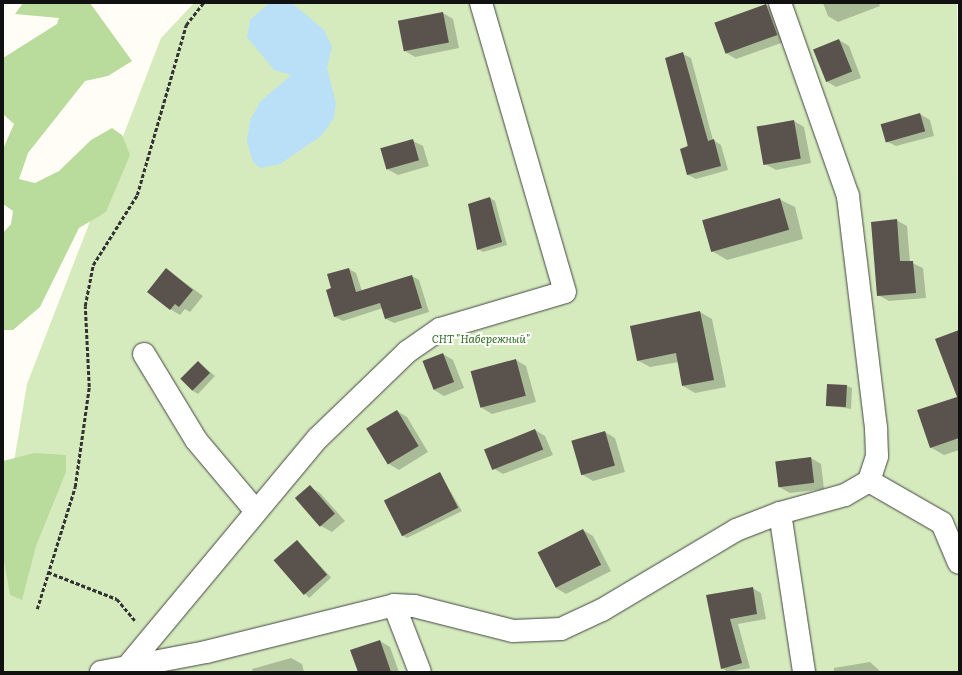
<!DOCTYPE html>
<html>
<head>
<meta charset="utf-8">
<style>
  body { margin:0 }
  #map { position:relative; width:962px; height:675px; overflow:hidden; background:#fffdf5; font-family:Literata,serif }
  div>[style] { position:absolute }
  .green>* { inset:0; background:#d5ebbd }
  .forest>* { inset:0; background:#b9dc9c }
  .water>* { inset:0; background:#b9e0f7 }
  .shadow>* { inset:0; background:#0003; transform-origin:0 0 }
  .building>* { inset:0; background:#5a524d; transform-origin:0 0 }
  .path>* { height:2.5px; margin-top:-1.25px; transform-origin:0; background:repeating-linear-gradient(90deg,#333 0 4px,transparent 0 6px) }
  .roads { filter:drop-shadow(0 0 1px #444) drop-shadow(0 0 1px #444) }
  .minor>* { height:22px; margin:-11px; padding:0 11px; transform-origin:11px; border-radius:11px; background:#fff }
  span { translate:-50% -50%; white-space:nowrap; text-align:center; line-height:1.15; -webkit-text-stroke:4px #fff; paint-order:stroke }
  .park-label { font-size:11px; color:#2f6b1f; font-style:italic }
  .frame { position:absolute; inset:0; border:4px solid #111; pointer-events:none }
</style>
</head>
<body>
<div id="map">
  <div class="green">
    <div style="clip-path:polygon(194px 3px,957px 3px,959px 672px,3px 672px,3px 527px,27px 384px,161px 38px)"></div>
  </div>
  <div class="forest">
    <div style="clip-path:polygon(23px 3px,90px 3px,132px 61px,108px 76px,85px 81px,28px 153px,19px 179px,35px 183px,59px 171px,91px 140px,112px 128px,122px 135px,130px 155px,106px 212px,79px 228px,40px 307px,13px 330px,3px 330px,3px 233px,11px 224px,13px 211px,3px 204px,3px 149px,14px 124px,3px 114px,3px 58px,57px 24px,59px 18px,15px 14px)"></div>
    <div style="clip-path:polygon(35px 453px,66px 455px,66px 472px,36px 546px,22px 600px,10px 595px,3px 555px,3px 461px)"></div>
  </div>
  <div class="water">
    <div style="clip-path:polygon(269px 3px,292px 3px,324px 30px,332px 47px,327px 68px,336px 103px,334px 118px,321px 136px,280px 164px,260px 168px,253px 162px,247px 142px,250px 120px,261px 101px,291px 75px,274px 70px,247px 37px,250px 20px)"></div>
  </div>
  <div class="shadow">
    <div style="clip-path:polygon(823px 3px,879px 3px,880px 6px,838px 22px,828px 16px)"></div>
    <div style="clip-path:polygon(766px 5px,776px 11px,787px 41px,736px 59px,726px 53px)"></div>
    <div style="clip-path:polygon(443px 13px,453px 19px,459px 48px,415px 57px,405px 51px)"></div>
    <div style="clip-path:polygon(839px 40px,849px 46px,861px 78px,836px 87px,826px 81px)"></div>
    <div style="clip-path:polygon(683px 54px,691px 58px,713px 140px,721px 145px,728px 170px,696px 179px,688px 175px)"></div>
    <div style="clip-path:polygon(920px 114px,930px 120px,934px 136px,896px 146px,886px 141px)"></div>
    <div style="clip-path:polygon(794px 121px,804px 127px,811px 163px,776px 170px,765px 164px)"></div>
    <div style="clip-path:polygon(413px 141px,423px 146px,429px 166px,398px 175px,387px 169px)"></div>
    <div style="clip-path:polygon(490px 198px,495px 201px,507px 245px,483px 252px,478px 249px)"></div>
    <div style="clip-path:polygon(779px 199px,795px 207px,803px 239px,727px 260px,712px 251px)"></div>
    <div style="clip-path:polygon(896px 220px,907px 226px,910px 262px,923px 268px,926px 298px,889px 301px,878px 295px)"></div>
    <div style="clip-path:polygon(166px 269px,203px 296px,190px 312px,185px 309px,180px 315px,170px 309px)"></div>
    <div style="clip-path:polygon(349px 269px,356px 273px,362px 291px,412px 276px,419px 280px,429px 312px,394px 323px,386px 319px,383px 308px,343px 321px,335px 317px,332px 289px)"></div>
    <div style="clip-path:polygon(700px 312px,712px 319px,726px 387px,695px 393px,683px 386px,679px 362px,650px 367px,637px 360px)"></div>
    <div style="clip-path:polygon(959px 331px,959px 450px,944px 455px,930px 447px,958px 398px)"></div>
    <div style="clip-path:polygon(443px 354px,453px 360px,464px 388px,444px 396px,434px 390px)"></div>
    <div style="clip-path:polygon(516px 360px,526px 366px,536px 402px,492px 414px,482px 408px)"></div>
    <div style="clip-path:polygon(198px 362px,215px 376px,198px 394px,193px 391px)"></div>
    <div style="clip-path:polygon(847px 386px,852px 388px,851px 409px,827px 405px)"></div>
    <div style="clip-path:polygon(397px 411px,407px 417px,428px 452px,399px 470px,389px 464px,368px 429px)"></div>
    <div style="clip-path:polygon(535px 430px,545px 436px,553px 455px,503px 474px,493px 468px)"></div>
    <div style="clip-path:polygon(605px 432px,615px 438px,625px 472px,593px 481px,583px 475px)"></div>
    <div style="clip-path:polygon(811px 458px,821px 464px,824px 489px,790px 493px,779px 487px)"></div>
    <div style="clip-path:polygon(440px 474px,462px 511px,407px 538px,402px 535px)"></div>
    <div style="clip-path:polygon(310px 487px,320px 493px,345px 521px,332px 532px,321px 526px)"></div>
    <div style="clip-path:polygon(583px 530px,593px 536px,611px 571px,566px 594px,556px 588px,538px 553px)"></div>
    <div style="left:297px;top:541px;width:50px;height:30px;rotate:47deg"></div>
    <div style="clip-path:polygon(752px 588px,761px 593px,766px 619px,738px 624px,750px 668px,728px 672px,722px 668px,707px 596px)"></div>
    <div style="clip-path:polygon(380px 641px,390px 647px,399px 672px,359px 672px)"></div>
    <div style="clip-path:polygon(291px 658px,302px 664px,304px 672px,253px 672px,252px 669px)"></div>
    <div style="clip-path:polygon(870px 662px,881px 672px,834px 672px,834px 668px)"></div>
  </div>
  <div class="building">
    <div style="left:766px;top:4px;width:33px;height:55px;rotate:70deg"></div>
    <div style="left:443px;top:12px;width:31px;height:46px;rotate:79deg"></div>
    <div style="left:839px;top:39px;width:35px;height:28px;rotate:68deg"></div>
    <div style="clip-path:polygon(683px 52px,708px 141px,714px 139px,721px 166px,687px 175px,680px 149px,688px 146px,665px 58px)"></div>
    <div style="left:920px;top:113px;width:19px;height:41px;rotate:74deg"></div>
    <div style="left:794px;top:120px;width:39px;height:38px;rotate:80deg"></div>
    <div style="left:413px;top:139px;width:22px;height:34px;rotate:74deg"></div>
    <div style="clip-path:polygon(490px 197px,502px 242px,477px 250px,468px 204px)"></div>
    <div style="left:780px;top:198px;width:33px;height:81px;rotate:74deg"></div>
    <div style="clip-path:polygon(897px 219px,900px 261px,913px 261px,916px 293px,877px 296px,871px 222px)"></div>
    <div style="clip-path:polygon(166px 268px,193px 290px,179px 307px,175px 304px,170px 310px,147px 292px)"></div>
    <div style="clip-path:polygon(349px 268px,356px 292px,412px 275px,422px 308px,385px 319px,380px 303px,334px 317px,326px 290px,331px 288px,327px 274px)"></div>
    <div style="clip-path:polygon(700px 311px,714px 380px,682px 386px,676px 353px,637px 361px,630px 326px)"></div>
    <div style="clip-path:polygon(959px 330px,959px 438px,930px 448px,917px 410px,957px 397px,935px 339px)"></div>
    <div style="left:443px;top:353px;width:31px;height:22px;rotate:69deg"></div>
    <div style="left:516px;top:359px;width:38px;height:47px;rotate:75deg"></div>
    <div style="left:198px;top:361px;width:17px;height:25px;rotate:45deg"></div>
    <div style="left:827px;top:384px;width:20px;height:22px;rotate:3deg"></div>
    <div style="left:397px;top:410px;width:42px;height:36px;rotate:59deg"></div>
    <div style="left:535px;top:429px;width:22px;height:55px;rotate:68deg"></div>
    <div style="left:605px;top:431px;width:36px;height:35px;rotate:74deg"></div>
    <div style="left:811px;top:457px;width:26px;height:36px;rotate:83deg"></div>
    <div style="left:440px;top:472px;width:40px;height:63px;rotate:63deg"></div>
    <div style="left:310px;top:485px;width:38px;height:20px;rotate:49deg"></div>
    <div style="left:583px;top:529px;width:40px;height:51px;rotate:63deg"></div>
    <div style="left:297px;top:540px;width:46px;height:31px;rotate:49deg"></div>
    <div style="clip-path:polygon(753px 587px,757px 614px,730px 619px,742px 663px,721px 669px,706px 595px)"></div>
    <div style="clip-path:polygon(380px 640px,391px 672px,358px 672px,350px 650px)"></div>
  </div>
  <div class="path">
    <div style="left:48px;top:572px;width:74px;rotate:21.4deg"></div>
    <div style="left:117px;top:599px;width:30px;rotate:50deg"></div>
    <div style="left:37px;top:609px;width:128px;rotate:-72.7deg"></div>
    <div style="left:75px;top:487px;width:101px;rotate:-82deg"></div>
    <div style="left:89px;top:387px;width:81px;rotate:-92.8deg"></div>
    <div style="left:85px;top:306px;width:42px;rotate:-79deg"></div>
    <div style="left:93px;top:265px;width:83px;rotate:-57.8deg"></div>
    <div style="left:137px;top:195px;width:177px;rotate:-73.9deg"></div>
    <div style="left:186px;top:25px;width:28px;rotate:-52deg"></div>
  </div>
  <div class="roads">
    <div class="minor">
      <div style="left:144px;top:354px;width:100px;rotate:58.8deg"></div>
      <div style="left:196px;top:440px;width:92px;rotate:49.9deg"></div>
      <div style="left:869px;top:481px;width:84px;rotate:29.9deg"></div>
      <div style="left:942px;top:523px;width:43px;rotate:67deg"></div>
      <div style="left:780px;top:513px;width:161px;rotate:81.4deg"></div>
      <div style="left:394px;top:605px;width:72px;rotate:68.8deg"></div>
      <div style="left:127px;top:667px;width:298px;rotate:-50.2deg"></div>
      <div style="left:318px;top:438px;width:124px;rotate:-44deg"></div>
      <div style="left:407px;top:352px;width:40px;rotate:-34.9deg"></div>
      <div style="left:440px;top:329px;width:130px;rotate:-16.5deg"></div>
      <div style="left:565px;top:292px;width:301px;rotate:-106.2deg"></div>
      <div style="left:101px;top:672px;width:107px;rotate:-10.8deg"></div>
      <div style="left:206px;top:652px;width:194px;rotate:-14deg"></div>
      <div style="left:394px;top:605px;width:20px;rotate:3deg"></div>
      <div style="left:414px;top:606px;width:102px;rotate:14.2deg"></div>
      <div style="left:513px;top:631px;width:48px;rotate:-2.4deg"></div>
      <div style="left:561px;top:629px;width:45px;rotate:-24.9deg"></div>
      <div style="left:602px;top:610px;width:156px;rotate:-30.8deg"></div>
      <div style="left:736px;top:530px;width:47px;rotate:-21.1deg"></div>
      <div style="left:780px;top:513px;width:67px;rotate:-15.5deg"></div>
      <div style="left:845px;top:495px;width:28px;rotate:-30deg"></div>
      <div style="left:869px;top:481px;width:26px;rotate:-72deg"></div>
      <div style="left:877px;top:456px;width:28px;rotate:-92deg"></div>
      <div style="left:876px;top:428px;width:234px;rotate:-96.9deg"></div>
      <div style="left:848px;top:196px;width:205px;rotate:-109.4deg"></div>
    </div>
  </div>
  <div class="park-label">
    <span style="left:481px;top:338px">СНТ "Набережный"</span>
  </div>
  <div class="frame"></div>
</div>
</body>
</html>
